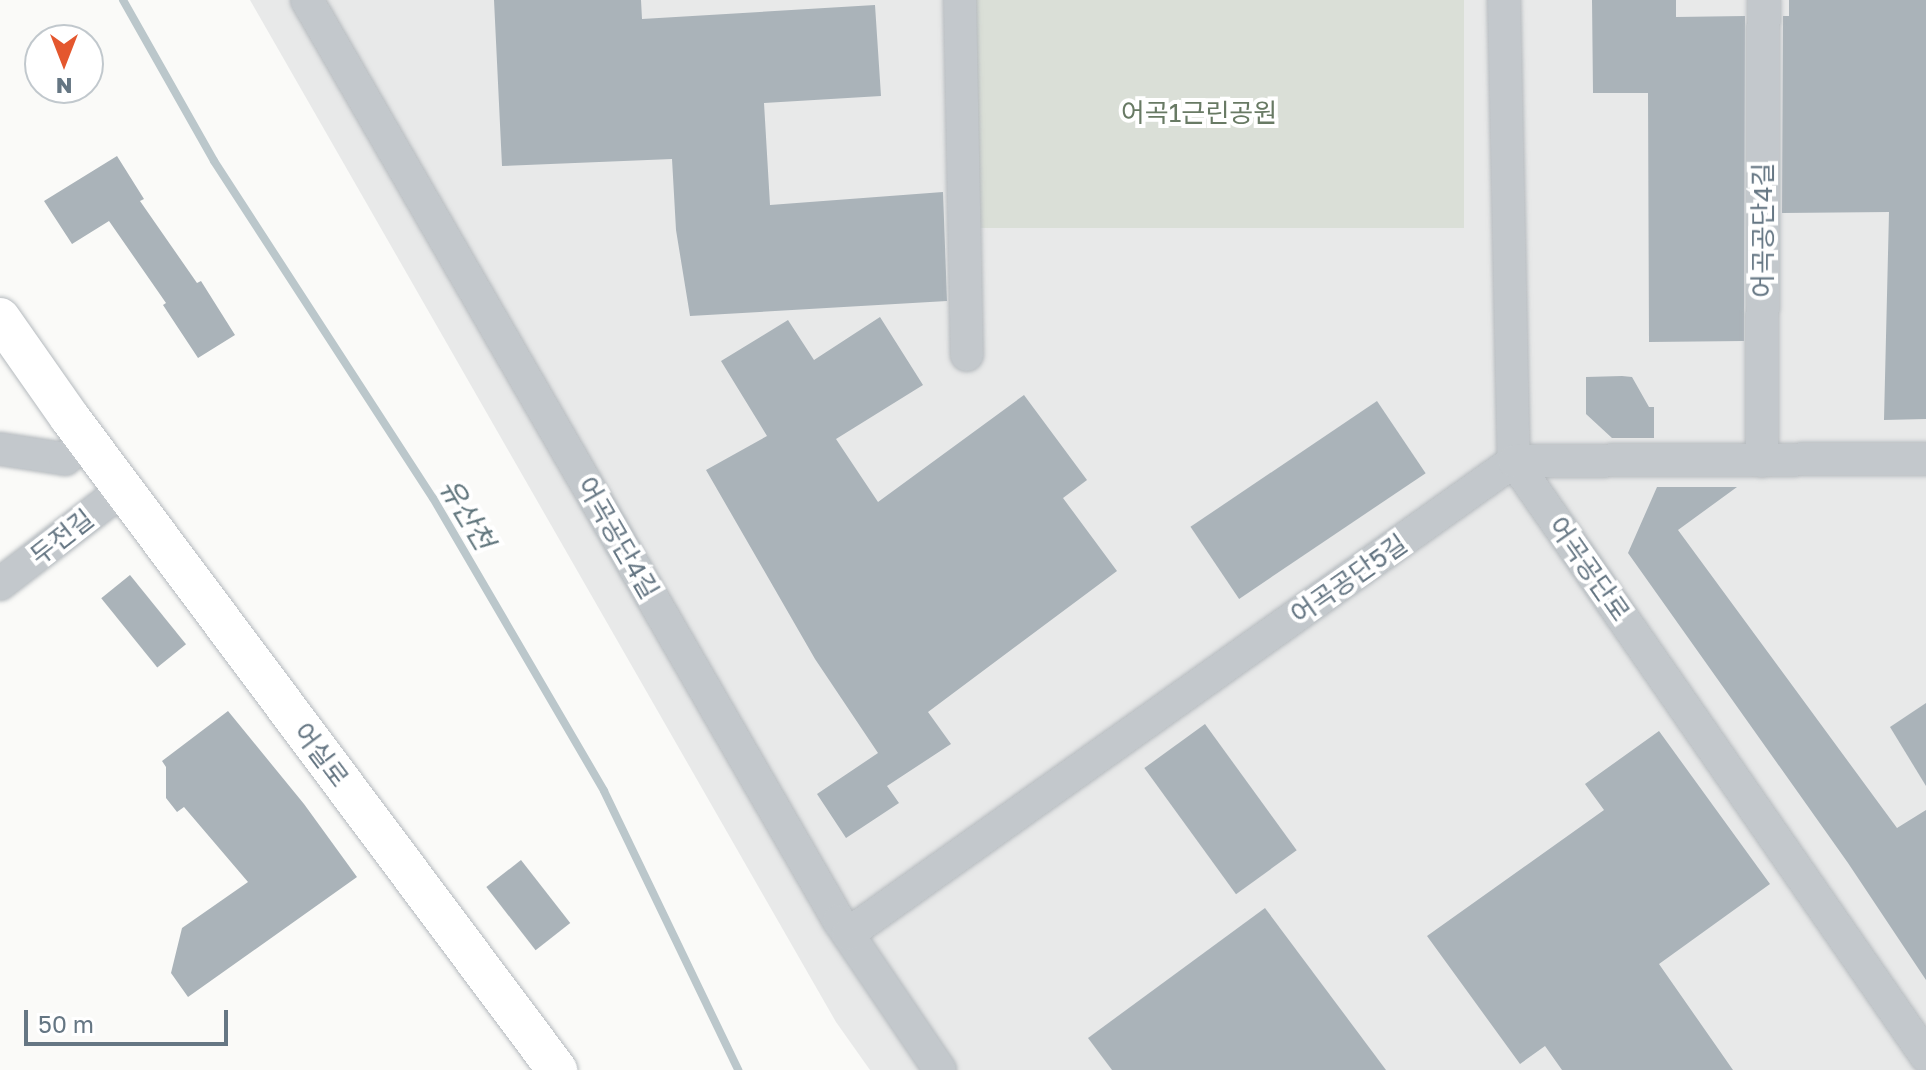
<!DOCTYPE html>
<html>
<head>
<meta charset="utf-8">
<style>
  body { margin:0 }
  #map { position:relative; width:1926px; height:1070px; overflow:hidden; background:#fafaf8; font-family:"Golos Text","Noto Sans KR",sans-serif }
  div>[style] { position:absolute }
  .built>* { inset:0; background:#e8e9e9 }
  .green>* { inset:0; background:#dadfd7; transform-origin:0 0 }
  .stream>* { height:8px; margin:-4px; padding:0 4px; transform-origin:4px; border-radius:4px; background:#bbc7cb }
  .building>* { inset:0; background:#aab3b9; transform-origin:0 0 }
  .roads { filter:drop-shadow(0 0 2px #b5babe) drop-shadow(0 0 2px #b5babe) }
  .minor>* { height:32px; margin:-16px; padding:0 16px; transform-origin:16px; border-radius:16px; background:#c3c8cc }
  .major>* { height:40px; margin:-20px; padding:0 20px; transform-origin:20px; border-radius:20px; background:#fff }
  span { translate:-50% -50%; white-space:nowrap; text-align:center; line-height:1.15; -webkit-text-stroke:8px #fff; paint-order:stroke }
  .park-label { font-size:26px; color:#687a64 }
  .street-label { font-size:26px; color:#657683 }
  .water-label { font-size:28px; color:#60757c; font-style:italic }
  .north { position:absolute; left:24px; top:24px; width:80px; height:80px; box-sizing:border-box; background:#fff; border:2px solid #c1c8cd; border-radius:50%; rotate:180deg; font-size:22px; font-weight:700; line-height:32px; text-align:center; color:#657683 }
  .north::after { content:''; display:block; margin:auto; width:28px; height:36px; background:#e4572e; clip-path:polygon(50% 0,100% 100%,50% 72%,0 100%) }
  .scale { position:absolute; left:24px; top:1010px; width:204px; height:36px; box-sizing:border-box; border:4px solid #657683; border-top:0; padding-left:10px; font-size:24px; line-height:28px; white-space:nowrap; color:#657683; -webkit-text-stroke:6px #fff; paint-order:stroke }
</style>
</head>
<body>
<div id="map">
  <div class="built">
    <div style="clip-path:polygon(250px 0,1926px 0,1926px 1070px,870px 1070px,836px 1022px)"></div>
  </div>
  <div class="green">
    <div style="left:974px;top:0;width:490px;height:228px"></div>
  </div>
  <div class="stream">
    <div style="left:123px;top:0;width:185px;rotate:60.5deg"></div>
    <div style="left:214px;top:161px;width:402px;rotate:57deg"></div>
    <div style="left:433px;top:498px;width:339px;rotate:59.7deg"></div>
    <div style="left:604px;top:791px;width:310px;rotate:64.3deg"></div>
  </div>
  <div class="building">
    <div style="clip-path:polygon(494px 0,641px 0,642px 19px,875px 5px,881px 96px,764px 103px,770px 205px,943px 192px,947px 301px,690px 316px,676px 230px,672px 159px,502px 166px)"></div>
    <div style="clip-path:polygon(1592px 0,1676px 0,1676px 17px,1745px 16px,1744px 341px,1649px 342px,1648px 93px,1593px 93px)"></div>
    <div style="clip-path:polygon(1789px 0,1926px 0,1926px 419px,1884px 420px,1889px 212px,1782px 213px,1783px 16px,1789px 16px)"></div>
    <div style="clip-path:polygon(117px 156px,144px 199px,140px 201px,197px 283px,201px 281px,235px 335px,198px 358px,163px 305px,166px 303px,109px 221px,72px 244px,44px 201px)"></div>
    <div style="clip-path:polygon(880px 317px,923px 385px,836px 439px,878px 502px,1024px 395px,1087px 480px,1063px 498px,1117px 571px,928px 712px,951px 744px,887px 786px,899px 803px,846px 838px,817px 794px,878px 753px,815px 659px,706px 470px,767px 436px,721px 361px,788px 320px,814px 360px)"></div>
    <div style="clip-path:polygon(1622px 376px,1632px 377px,1649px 407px,1654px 407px,1654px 438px,1612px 438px,1586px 414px,1586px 377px)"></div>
    <div style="left:1377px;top:401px;width:87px;height:225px;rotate:56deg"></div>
    <div style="clip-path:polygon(1657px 487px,1737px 487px,1678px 530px,1897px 828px,1926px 810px,1926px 980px,1848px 863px,1628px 553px)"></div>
    <div style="left:130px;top:575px;width:89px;height:37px;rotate:51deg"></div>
    <div style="clip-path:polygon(1926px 703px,1926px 786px,1890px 727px)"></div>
    <div style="clip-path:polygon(228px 711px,304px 804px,357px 877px,188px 997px,171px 973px,182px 928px,248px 882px,184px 807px,177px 812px,166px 798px,166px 767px,162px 761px)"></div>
    <div style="left:1205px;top:724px;width:156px;height:75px;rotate:54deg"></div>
    <div style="clip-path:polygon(1659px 731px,1770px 884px,1659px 964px,1733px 1070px,1562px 1070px,1545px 1046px,1520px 1064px,1427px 936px,1604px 810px,1585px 784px)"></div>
    <div style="left:521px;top:860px;width:80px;height:44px;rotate:52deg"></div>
    <div style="clip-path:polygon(1265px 908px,1386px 1070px,1112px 1070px,1088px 1038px)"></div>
  </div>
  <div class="roads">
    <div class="minor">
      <div style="left:307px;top:0;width:1064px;rotate:59.99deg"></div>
      <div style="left:839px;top:921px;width:180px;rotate:55.9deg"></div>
      <div style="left:960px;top:0;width:355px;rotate:88.9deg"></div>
      <div style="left:1504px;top:0;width:461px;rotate:88.8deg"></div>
      <div style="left:1514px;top:461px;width:724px;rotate:55.3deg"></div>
      <div style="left:0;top:449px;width:66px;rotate:8.7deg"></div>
      <div style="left:65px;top:459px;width:28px;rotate:-42deg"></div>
      <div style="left:1762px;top:461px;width:461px;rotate:-89.8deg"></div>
      <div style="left:0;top:584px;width:156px;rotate:-37.5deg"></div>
      <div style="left:848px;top:934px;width:817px;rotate:-35.38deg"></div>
      <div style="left:1514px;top:461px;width:412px;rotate:-0.3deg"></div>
    </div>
    <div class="major">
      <div style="left:0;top:318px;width:122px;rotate:55deg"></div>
      <div style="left:70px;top:418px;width:814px;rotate:53.24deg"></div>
    </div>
  </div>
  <div class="park-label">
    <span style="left:1199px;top:113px">어곡1근린공원</span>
  </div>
  <div class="street-label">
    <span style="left:1763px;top:230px;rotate:-90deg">어곡공단4길</span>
    <span style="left:62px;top:537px;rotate:-38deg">두전길</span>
    <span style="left:618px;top:538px;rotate:60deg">어곡공단4길</span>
    <span style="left:1589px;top:569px;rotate:55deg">어곡공단로</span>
    <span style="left:1349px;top:579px;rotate:-35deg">어곡공단5길</span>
    <span style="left:321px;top:755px;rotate:53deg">어실로</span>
  </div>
  <div class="water-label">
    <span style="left:467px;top:514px;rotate:59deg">유산천</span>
  </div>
  <div class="north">N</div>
  <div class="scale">50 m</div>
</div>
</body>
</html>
